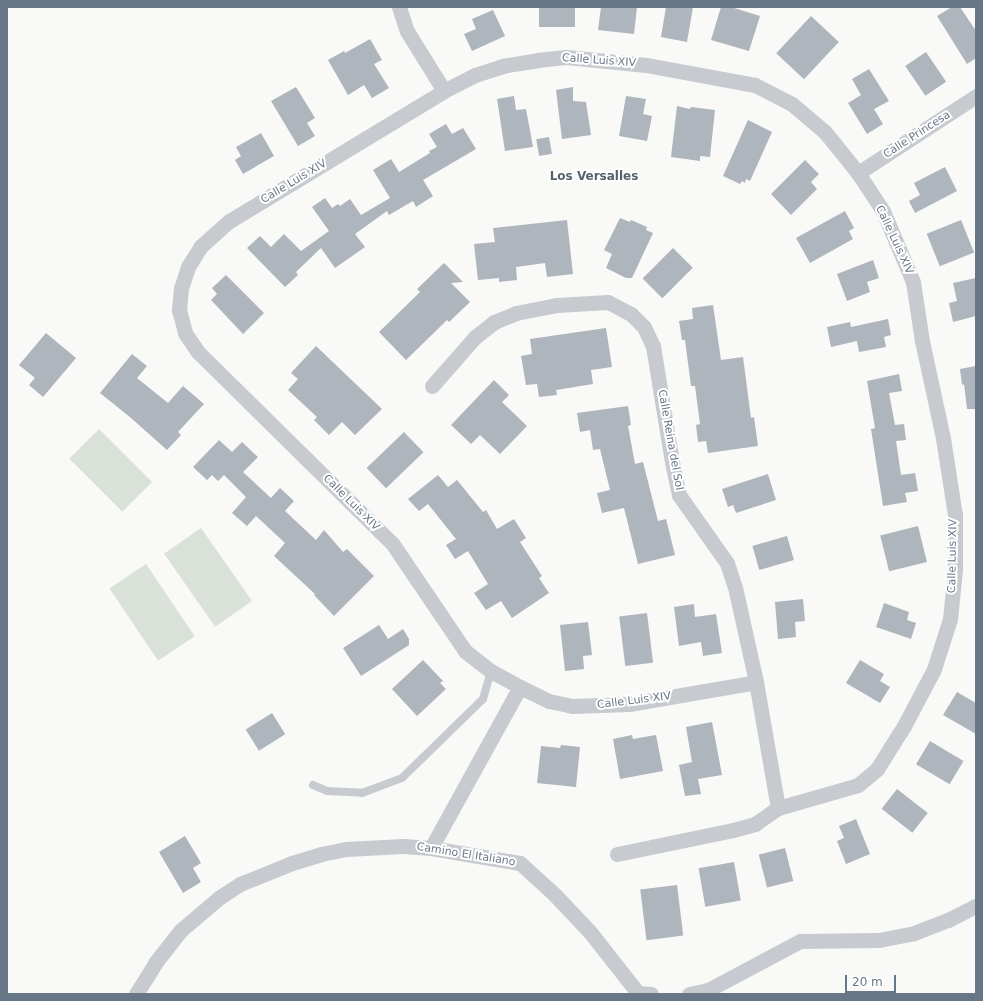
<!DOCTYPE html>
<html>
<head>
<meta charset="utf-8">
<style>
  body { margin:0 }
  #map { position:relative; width:983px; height:1001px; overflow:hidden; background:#f9f9f7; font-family:"DejaVu Sans",sans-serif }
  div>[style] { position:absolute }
  .green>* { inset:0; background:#dae1d8; transform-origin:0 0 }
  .building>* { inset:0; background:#aeb5bc; transform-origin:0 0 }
  .lane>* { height:8px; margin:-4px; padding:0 4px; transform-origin:4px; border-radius:4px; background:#c7cace }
  .street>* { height:15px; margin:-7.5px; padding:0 7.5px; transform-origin:7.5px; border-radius:7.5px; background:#c7cace }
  span { translate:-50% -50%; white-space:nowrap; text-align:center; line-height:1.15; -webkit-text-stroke:4px #fff; paint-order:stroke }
  .street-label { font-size:11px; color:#687788 }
  .neighbourhood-label { font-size:12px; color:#56616d; font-weight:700 }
  .frame { position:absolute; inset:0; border:8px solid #687788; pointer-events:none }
  .scale { position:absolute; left:845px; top:975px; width:51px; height:18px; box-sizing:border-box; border:2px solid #687788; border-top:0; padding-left:5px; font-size:12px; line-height:14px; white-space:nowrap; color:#687788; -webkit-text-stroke:3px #fff; paint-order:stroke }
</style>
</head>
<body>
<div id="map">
  <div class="green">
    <div style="left:99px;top:429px;width:75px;height:42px;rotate:45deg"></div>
    <div style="left:201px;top:528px;width:89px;height:45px;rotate:55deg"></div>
    <div style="left:146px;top:564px;width:87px;height:44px;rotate:56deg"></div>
  </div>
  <div class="building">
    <div style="left:539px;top:7px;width:36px;height:20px"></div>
    <div style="clip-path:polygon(601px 7px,637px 7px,634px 34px,598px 30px)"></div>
    <div style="clip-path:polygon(666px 7px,693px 7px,687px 42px,661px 37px)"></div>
    <div style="clip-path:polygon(721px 7px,731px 7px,760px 16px,749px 51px,711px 40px)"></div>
    <div style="clip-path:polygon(952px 7px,960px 7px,976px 31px,976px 58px,967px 64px,937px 16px)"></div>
    <div style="clip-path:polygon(493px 10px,505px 36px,472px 51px,464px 34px,476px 29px,472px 19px)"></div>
    <div style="left:811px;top:16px;width:38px;height:51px;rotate:43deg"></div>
    <div style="clip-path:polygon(370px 39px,382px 60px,374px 64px,389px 88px,372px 98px,364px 85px,348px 95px,328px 60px,344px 51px,345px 53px)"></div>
    <div style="left:926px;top:52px;width:36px;height:25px;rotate:56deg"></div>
    <div style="clip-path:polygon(869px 69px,889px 101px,874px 109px,883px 124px,867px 134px,848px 103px,861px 95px,852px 79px)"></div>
    <div style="clip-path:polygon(296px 87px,315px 118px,307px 123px,315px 136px,298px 146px,271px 101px)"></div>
    <div style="clip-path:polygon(573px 87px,573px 101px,586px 102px,591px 135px,562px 139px,556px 90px)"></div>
    <div style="clip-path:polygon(514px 96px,516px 110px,526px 109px,533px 147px,505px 151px,497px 99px)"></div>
    <div style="clip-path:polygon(626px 96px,646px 99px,643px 114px,652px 116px,647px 141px,619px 136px)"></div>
    <div style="clip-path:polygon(677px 106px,690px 109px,691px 107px,715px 110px,710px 157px,700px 156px,700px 161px,671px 157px)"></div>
    <div style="clip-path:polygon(748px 120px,772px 132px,750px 181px,746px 179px,745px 183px,742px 181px,740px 184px,723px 176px)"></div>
    <div style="clip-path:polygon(446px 124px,452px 134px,463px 128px,476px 149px,423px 180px,433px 196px,416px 207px,413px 201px,389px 215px,387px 211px,355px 234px,365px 247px,335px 268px,321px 248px,296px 272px,298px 275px,285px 287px,247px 248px,260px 236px,271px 247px,284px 234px,301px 251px,329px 231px,312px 207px,325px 198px,332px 208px,338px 204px,340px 206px,350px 199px,361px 215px,390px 198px,373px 170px,391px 159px,399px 172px,430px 153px,429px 151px,437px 147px,429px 134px)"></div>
    <div style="clip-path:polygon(261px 133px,274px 156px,243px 174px,235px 160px,241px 156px,236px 147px)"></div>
    <div style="left:549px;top:137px;width:17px;height:13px;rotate:80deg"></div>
    <div style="clip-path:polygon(805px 160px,819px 174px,811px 182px,817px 189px,791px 215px,771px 194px)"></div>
    <div style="clip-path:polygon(945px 167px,957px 191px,915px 213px,909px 201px,920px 195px,914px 183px)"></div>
    <div style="clip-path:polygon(845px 211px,854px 228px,849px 231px,853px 239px,810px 263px,796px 238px)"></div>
    <div style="clip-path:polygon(620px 218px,630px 222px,631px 220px,647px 227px,646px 230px,653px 233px,632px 278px,626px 278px,606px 268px,612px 254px,604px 250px)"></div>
    <div style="clip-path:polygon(567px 220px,573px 274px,547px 277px,545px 263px,516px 267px,517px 280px,499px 282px,499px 278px,478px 280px,474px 244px,495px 242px,493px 228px)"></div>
    <div style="left:961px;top:220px;width:35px;height:37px;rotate:68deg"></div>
    <div style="left:673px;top:248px;width:28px;height:43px;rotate:45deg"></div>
    <div style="clip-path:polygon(873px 260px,879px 278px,867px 282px,870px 292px,847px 301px,837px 274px)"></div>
    <div style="clip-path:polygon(444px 263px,463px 282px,451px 283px,470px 302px,449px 322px,447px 320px,406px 360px,379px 332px,420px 292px,417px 289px)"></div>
    <div style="clip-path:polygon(226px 275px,264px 313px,243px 334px,211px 300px,217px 294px,212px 288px)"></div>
    <div style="clip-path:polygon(976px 278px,976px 316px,953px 322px,949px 303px,957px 301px,953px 283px)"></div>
    <div style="clip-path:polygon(713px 305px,721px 360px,743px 357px,751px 418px,754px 417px,758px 446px,708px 453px,706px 441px,698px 442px,696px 425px,700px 424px,695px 386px,691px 386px,685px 340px,682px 340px,679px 321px,693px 319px,692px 308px)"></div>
    <div style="clip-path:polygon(888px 319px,891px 335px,884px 337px,886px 347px,859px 352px,857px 341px,831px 347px,827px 327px,850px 322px,851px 327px)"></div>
    <div style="clip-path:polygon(606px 328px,612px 367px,591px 370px,593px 384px,556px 390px,557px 395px,539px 397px,537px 384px,526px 385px,521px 356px,532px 354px,530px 339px)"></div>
    <div style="clip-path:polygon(46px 333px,76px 358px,43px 397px,29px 385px,35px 378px,19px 365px)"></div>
    <div style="clip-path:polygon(316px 346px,382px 409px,355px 435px,342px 422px,329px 435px,314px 420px,317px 417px,288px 390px,298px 379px,291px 373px)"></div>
    <div style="clip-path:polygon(132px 354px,147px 366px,137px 378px,168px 403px,183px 386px,204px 404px,178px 432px,181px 435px,167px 450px,131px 418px,100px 393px)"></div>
    <div style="clip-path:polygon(976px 366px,976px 409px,967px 409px,964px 384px,962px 385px,960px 369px)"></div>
    <div style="clip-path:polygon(899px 374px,902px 391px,889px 393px,895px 425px,904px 424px,906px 440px,896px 441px,901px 475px,915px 473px,918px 491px,905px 493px,907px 502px,883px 506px,871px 429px,875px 428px,867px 381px)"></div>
    <div style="clip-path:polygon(494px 380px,509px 395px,502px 402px,527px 426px,500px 454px,480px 435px,471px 444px,451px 425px)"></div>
    <div style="clip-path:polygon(628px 406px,631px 425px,628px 426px,635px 464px,643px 462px,658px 521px,666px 519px,675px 555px,638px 564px,624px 508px,602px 513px,597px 493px,610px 490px,600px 449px,593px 450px,590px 430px,580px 432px,577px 413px)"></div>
    <div style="left:404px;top:432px;width:28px;height:52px;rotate:46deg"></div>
    <div style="clip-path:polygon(219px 440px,232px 452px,242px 442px,258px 457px,243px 472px,271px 498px,280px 488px,294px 501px,285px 511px,316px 540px,324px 530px,343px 552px,347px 549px,374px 576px,334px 616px,314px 595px,315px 594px,274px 556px,285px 543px,256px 516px,247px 526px,232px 513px,246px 497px,224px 475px,218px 481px,212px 475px,207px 480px,193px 467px)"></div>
    <div style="clip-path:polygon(768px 474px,776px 500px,736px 513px,733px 505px,728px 507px,722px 489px)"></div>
    <div style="clip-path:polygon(438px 475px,448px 487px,457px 480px,483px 512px,486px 510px,497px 529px,514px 519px,526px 538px,520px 542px,542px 576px,539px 578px,549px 593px,512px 618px,501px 601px,486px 610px,474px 593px,488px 584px,468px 551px,455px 559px,446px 545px,456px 539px,428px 504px,419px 511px,408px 499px)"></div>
    <div style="left:918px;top:526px;width:37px;height:39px;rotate:76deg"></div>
    <div style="left:787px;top:536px;width:25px;height:36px;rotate:74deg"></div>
    <div style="clip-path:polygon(803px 599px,805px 621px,795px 622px,796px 637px,778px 639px,775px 602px)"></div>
    <div style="clip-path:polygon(884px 603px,909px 612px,907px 620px,916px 623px,911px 639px,876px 627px)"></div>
    <div style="clip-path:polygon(694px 604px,695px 617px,716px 614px,722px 653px,703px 656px,701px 642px,679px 646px,674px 607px)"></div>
    <div style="left:647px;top:613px;width:50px;height:28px;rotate:83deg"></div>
    <div style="clip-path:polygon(588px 622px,592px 655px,583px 656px,584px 669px,565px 671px,560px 625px)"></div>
    <div style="clip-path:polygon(379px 625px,388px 639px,403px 629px,409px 639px,409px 645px,361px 676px,343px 648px)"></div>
    <div style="clip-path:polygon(423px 660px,443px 681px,440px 683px,446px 689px,417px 716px,392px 689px)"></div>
    <div style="clip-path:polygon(860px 660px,884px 674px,880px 681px,890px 687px,880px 703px,846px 683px)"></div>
    <div style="clip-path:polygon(957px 692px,976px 703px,976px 734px,943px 715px)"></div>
    <div style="left:272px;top:713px;width:25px;height:31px;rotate:58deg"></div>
    <div style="clip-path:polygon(712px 722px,722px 775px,698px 779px,701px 794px,685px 796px,679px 765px,692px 762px,686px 727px)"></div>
    <div style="clip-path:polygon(632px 735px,633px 739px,656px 735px,663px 771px,620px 779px,613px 739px)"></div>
    <div style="left:930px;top:741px;width:39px;height:27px;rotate:31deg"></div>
    <div style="clip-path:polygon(561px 745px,580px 747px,576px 787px,537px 783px,541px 746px,560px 748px)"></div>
    <div style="left:897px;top:789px;width:39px;height:25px;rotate:38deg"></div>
    <div style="clip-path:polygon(856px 819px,870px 854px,846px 864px,837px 841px,844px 838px,839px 826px)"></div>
    <div style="clip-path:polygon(185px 836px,201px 863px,193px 868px,201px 882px,183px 893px,159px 852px)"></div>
    <div style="left:785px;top:848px;width:34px;height:27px;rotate:76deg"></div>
    <div style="left:734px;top:862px;width:39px;height:36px;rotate:80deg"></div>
    <div style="left:677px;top:885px;width:51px;height:37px;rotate:83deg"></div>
  </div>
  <div class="lane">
    <div style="left:313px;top:785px;width:15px;rotate:23deg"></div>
    <div style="left:327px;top:791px;width:35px;rotate:3deg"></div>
    <div style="left:362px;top:793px;width:43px;rotate:-20.6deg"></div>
    <div style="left:402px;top:778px;width:113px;rotate:-44.3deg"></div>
    <div style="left:483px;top:699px;width:29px;rotate:-74deg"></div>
  </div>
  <div class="street">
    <div style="left:399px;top:7px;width:25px;rotate:72deg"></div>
    <div style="left:407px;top:31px;width:70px;rotate:58.3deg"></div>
    <div style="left:858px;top:173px;width:141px;rotate:-33.1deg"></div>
    <div style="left:432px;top:386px;width:65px;rotate:-48.7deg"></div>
    <div style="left:475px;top:337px;width:24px;rotate:-38deg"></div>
    <div style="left:494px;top:322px;width:24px;rotate:-22deg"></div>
    <div style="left:516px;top:313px;width:42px;rotate:-11deg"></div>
    <div style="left:557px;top:305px;width:51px;rotate:-3.4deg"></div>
    <div style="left:608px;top:302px;width:26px;rotate:28deg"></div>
    <div style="left:631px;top:314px;width:18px;rotate:45deg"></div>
    <div style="left:644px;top:327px;width:21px;rotate:65deg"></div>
    <div style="left:653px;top:346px;width:118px;rotate:80.7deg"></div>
    <div style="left:672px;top:462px;width:34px;rotate:78deg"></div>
    <div style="left:679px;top:495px;width:83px;rotate:54.8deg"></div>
    <div style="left:727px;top:563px;width:25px;rotate:72deg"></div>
    <div style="left:735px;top:587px;width:97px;rotate:77.5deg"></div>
    <div style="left:756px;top:682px;width:128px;rotate:80.1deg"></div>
    <div style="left:431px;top:848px;width:184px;rotate:-61.1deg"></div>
    <div style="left:617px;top:854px;width:118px;rotate:-11.7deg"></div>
    <div style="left:733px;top:830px;width:23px;rotate:-15deg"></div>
    <div style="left:755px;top:824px;width:28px;rotate:-35deg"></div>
    <div style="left:778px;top:808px;width:83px;rotate:-16deg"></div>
    <div style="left:858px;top:785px;width:25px;rotate:-40deg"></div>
    <div style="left:877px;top:769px;width:51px;rotate:-57.9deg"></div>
    <div style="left:904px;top:726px;width:64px;rotate:-62.2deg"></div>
    <div style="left:934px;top:669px;width:52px;rotate:-72.3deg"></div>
    <div style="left:950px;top:619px;width:49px;rotate:-84.2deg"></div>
    <div style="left:955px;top:570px;width:55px;rotate:-90deg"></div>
    <div style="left:955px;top:515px;width:78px;rotate:-98.9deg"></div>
    <div style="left:943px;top:438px;width:99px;rotate:-102.2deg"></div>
    <div style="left:922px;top:341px;width:60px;rotate:-98.7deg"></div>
    <div style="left:913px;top:282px;width:77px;rotate:-112.9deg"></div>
    <div style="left:883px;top:211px;width:45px;rotate:-123.3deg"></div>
    <div style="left:858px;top:173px;width:53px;rotate:-128.8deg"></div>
    <div style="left:825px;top:132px;width:43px;rotate:-139.7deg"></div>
    <div style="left:792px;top:104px;width:42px;rotate:-152.8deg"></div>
    <div style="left:755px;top:85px;width:111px;rotate:-169.6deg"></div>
    <div style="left:646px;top:65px;width:80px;rotate:-174.3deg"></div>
    <div style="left:566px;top:57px;width:27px;rotate:174deg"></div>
    <div style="left:539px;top:60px;width:36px;rotate:171deg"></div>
    <div style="left:503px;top:66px;width:29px;rotate:162deg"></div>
    <div style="left:475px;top:75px;width:35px;rotate:153deg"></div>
    <div style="left:444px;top:91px;width:251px;rotate:148.8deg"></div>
    <div style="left:229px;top:221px;width:38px;rotate:138deg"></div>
    <div style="left:201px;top:246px;width:25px;rotate:122deg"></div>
    <div style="left:188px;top:267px;width:22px;rotate:108deg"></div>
    <div style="left:181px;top:288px;width:22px;rotate:95deg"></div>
    <div style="left:179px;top:310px;width:24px;rotate:75deg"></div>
    <div style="left:185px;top:333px;width:23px;rotate:56deg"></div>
    <div style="left:198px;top:352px;width:272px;rotate:44.6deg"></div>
    <div style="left:392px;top:543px;width:130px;rotate:55.9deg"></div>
    <div style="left:465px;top:651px;width:33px;rotate:38deg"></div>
    <div style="left:491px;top:671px;width:33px;rotate:29deg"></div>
    <div style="left:520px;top:687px;width:32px;rotate:26deg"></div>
    <div style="left:549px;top:701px;width:24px;rotate:12deg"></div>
    <div style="left:572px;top:706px;width:57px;rotate:-2deg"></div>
    <div style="left:629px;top:704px;width:129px;rotate:-9.8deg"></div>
    <div style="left:136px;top:994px;width:36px;rotate:-58deg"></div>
    <div style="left:155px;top:963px;width:42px;rotate:-51.8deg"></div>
    <div style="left:181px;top:930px;width:51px;rotate:-40.2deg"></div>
    <div style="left:220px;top:897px;width:24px;rotate:-33deg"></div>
    <div style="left:240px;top:884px;width:56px;rotate:-22deg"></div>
    <div style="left:292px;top:863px;width:30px;rotate:-17deg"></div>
    <div style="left:321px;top:854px;width:25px;rotate:-11deg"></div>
    <div style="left:346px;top:849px;width:57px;rotate:-3deg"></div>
    <div style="left:403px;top:846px;width:28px;rotate:4deg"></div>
    <div style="left:431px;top:848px;width:90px;rotate:9.6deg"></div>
    <div style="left:520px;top:863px;width:46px;rotate:42.4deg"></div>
    <div style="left:554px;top:894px;width:52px;rotate:46.5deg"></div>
    <div style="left:590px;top:932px;width:78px;rotate:51.8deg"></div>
    <div style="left:638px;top:993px;width:13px;rotate:4deg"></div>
    <div style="left:689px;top:994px;width:19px;rotate:-12deg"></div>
    <div style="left:708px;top:990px;width:104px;rotate:-28deg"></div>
    <div style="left:800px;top:941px;width:79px;rotate:-0.7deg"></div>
    <div style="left:879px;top:940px;width:36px;rotate:-11deg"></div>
    <div style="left:914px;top:933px;width:36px;rotate:-21deg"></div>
    <div style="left:948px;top:920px;width:31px;rotate:-27deg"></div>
  </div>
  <div class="street-label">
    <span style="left:599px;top:61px;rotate:4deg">Calle Luis XIV</span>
    <span style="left:917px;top:135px;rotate:-33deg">Calle Princesa</span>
    <span style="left:294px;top:182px;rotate:-31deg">Calle Luis XIV</span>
    <span style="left:894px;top:240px;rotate:65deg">Calle Luis XIV</span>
    <span style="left:670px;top:440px;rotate:80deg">Calle Reina del Sol</span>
    <span style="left:351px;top:503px;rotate:45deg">Calle Luis XIV</span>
    <span style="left:953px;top:556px;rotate:-89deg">Calle Luis XIV</span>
    <span style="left:634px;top:701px;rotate:-7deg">Calle Luis XIV</span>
    <span style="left:466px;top:855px;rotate:9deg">Camino El Italiano</span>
  </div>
  <div class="neighbourhood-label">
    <span style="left:594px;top:177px">Los Versalles</span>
  </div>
  <div class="frame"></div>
  <div class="scale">20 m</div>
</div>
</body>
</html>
